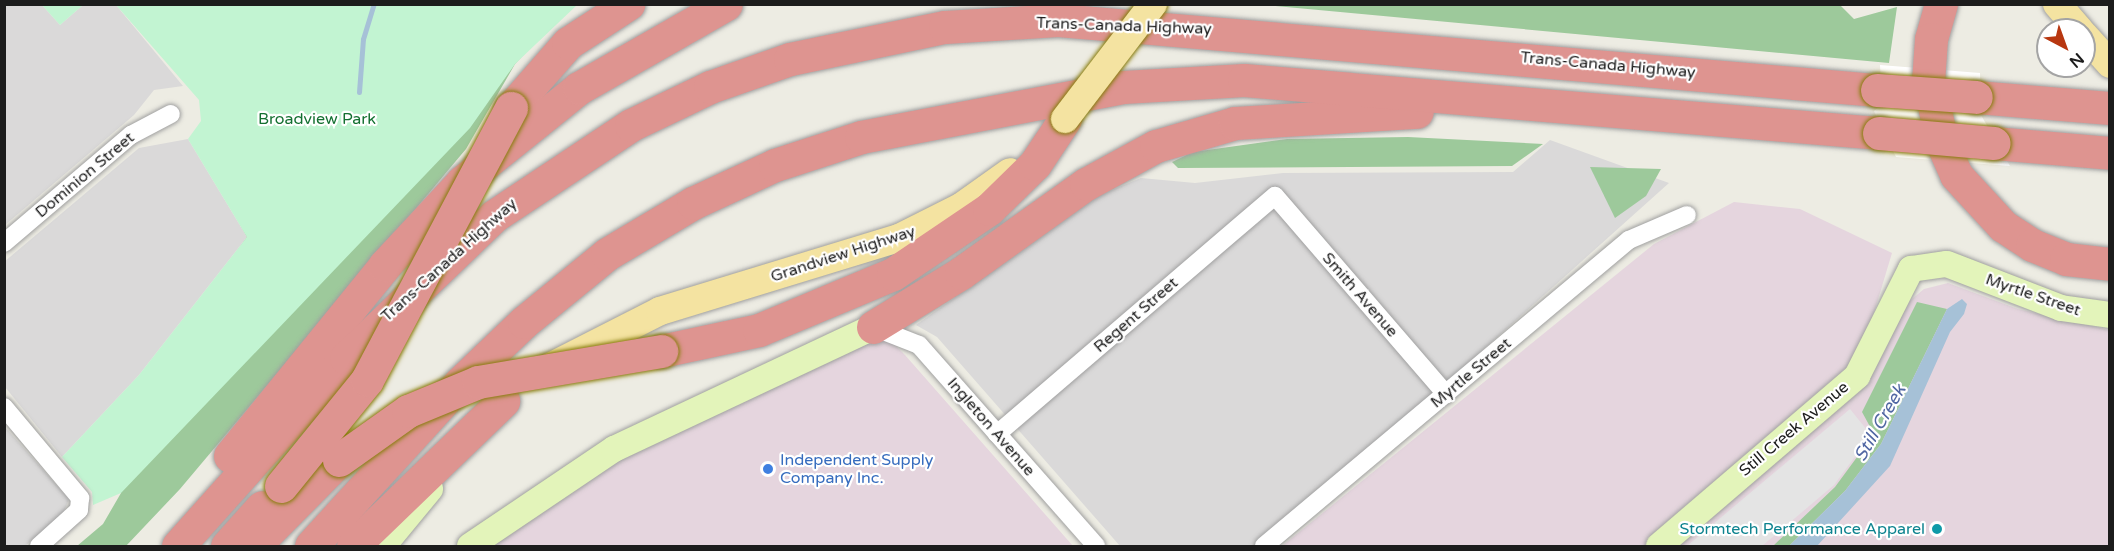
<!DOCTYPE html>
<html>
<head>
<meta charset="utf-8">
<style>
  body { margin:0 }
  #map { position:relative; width:2114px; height:551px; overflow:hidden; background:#edece3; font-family:"Varela Round",sans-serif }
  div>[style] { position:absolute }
  .residential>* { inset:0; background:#dad9d9 }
  .industrial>* { inset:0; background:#e5d5de }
  .forest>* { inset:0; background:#9dc99b }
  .park>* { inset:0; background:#c2f4d2 }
  .parking>* { inset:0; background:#e4e4e4 }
  .water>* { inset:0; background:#a6c1d7 }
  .pier>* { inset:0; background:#fff }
  .stream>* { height:5px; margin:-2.5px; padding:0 2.5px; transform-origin:2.5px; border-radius:2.5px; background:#a6c1d7 }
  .roads { filter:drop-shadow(0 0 2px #a0a0a0) drop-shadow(0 0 2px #a0a0a0) }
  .street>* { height:18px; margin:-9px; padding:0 9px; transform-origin:9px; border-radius:9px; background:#fff }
  .secondary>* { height:26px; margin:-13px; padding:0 13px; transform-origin:13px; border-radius:13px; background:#e3f4ba }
  .primary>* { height:28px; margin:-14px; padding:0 14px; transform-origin:14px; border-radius:14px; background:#f4e3a1 }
  .highway>* { height:33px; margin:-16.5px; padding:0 16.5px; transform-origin:16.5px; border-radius:16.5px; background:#de9490 }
  .bridges { filter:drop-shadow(0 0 2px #887c0c) drop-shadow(0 0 2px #887c0c) }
  .primary-bridge>* { height:28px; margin:-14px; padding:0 14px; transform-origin:14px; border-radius:14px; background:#f4e3a1 }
  .highway-bridge>* { height:33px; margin:-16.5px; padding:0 16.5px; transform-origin:16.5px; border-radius:16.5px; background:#de9490 }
  .dots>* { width:16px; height:16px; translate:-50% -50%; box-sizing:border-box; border:3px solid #fff; border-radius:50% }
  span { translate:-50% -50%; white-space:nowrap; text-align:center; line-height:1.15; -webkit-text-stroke:4.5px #fff; paint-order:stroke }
  .street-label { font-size:16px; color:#1c1c1c }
  .park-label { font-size:16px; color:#147031 }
  .shop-label { font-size:16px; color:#366cbe }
  .left { translate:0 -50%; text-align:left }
  .culture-label { font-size:16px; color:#0d838f }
  .right { translate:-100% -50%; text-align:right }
  .water-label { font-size:18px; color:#5167a3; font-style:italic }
  .frame { position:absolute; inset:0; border:6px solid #1c1c1c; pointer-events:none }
  .north { position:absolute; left:2036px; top:18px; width:60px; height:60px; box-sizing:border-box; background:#fff; border:2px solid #a4a4a4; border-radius:50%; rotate:139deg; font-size:16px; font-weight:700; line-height:24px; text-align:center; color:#1c1c1c }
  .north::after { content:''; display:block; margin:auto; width:21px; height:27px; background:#b83710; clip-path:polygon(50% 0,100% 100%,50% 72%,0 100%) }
</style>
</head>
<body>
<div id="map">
  <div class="residential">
    <div style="clip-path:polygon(5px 5px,42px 5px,60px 25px,83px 5px,116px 5px,183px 86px,154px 90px,134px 115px,5px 225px)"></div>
    <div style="clip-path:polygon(188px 139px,247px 237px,139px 375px,62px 457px,5px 387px,4px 262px,139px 148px)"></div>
    <div style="clip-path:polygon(1550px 140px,1669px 183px,1407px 418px,1253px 546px,1120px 546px,937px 337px,916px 325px,1100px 195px,1141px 178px,1195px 183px,1283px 173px,1513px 172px)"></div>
    <div style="clip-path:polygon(4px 426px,69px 499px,63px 514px,25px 546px,5px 546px)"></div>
  </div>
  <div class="industrial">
    <div style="clip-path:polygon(1734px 202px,1800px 209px,1892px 253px,1860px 359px,1646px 546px,1282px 546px,1654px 244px)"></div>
    <div style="clip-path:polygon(1948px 283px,2018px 309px,2109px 330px,2109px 546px,1672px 546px,1871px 377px,1905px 305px,1924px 289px)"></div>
    <div style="clip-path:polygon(873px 337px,891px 341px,905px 355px,1073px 546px,485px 546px,588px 474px)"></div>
  </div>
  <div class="forest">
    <div style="clip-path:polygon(1839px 4px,1854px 19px,1897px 7px,1889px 63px,1264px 5px)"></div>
    <div style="clip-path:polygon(570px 5px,515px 64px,466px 149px,180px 489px,126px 546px,77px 546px,103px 524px,121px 493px,86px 457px,247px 237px,195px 144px)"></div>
    <div style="clip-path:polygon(1408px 137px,1543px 144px,1512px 166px,1178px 168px,1172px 162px,1193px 152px,1287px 139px)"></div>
    <div style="clip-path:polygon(1590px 167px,1661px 169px,1646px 196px,1615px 218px)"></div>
    <div style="clip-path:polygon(1917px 302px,1947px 309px,1881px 444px,1845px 491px,1789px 546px,1773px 546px,1835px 487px,1874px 434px,1862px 412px)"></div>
  </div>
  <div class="park">
    <div style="clip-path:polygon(42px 5px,83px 5px,60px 25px)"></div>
    <div style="clip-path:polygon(116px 5px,577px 5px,515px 64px,470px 128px,121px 493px,93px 505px,92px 492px,62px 457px,139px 375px,247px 237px,188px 139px,201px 121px,199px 100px)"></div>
  </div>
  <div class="parking">
    <div style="clip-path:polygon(1850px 409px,1871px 435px,1834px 485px,1762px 546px,1687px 546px)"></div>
  </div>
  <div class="water">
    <div style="clip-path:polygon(1962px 299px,1967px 304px,1964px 314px,1950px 332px,1890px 466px,1817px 546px,1789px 546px,1845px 491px,1881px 444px,1947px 309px)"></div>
  </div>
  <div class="pier">
    <div style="clip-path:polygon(1880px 65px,1980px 73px,1981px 115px,2010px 166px,1896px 157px,1874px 111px,1882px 105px)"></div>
  </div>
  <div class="stream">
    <div style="left:359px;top:92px;width:53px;rotate:-85.7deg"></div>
    <div style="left:363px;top:39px;width:37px;rotate:-73deg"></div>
  </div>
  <div class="roads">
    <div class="street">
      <div style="left:4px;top:243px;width:167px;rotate:-40.4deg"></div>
      <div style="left:131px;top:135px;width:45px;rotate:-27.7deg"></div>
      <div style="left:873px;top:327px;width:49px;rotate:21.4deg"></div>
      <div style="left:919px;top:345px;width:268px;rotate:48.6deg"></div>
      <div style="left:4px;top:407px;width:119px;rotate:50.1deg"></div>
      <div style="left:80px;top:498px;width:12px;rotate:95deg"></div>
      <div style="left:79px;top:510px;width:54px;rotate:138deg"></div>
      <div style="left:997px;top:434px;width:366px;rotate:-40.6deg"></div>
      <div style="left:1275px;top:196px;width:262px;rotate:49.2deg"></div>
      <div style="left:1264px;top:546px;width:476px;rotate:-40deg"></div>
      <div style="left:1629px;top:240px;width:63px;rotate:-23.3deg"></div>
    </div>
    <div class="secondary">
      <div style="left:383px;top:546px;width:74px;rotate:-50.5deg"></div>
      <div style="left:470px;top:546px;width:174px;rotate:-34deg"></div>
      <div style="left:614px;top:449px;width:286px;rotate:-25.2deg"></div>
      <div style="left:1659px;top:546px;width:261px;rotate:-40.6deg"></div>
      <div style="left:1857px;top:376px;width:120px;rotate:-63.2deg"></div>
      <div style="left:1911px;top:269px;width:36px;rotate:-8deg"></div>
      <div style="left:1947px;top:264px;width:122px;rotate:21.1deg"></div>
      <div style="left:2061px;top:308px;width:49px;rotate:8.1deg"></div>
    </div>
    <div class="primary">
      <div style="left:2057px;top:4px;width:35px;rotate:49deg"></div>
      <div style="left:2084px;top:35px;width:39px;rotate:48deg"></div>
      <div style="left:550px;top:367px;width:123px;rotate:-27deg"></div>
      <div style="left:660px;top:311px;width:250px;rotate:-17deg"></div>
      <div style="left:899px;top:238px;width:69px;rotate:-26.6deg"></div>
      <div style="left:961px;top:207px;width:60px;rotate:-35.5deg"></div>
    </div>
    <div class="highway">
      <div style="left:1941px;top:4px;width:36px;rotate:106deg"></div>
      <div style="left:1931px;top:39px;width:39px;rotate:94deg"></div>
      <div style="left:1928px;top:78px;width:66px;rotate:77.8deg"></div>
      <div style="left:1942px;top:143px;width:35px;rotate:66deg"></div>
      <div style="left:1956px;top:175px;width:69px;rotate:47.3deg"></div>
      <div style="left:2003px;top:226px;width:35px;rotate:33deg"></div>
      <div style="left:2032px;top:245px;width:37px;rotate:22deg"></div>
      <div style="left:2066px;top:259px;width:44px;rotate:6.5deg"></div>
      <div style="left:1976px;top:97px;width:134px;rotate:4.7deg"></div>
      <div style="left:511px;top:108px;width:86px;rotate:-48.8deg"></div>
      <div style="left:568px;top:43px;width:72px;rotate:-33deg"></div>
      <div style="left:1994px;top:143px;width:116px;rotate:4.9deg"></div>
      <div style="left:873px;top:327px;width:103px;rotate:-31.5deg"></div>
      <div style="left:961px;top:273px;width:153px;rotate:-35.5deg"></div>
      <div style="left:1086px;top:184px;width:80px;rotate:-28.5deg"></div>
      <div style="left:1156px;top:146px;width:82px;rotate:-16.2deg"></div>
      <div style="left:1235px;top:123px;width:182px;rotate:-3.5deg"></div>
      <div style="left:661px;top:351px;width:100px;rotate:-12.1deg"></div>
      <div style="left:759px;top:330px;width:145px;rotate:-22.7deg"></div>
      <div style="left:893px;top:274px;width:116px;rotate:-34.1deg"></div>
      <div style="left:989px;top:209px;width:64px;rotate:-44.4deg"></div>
      <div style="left:1035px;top:164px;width:54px;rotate:-56.3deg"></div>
      <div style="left:230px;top:456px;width:246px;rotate:-50.9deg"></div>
      <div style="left:385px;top:265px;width:113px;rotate:-47.1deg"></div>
      <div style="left:462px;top:182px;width:150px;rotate:-38.8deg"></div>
      <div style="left:579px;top:88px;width:169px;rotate:-29.7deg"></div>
      <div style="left:178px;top:546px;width:252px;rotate:-48.2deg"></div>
      <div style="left:346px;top:358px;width:205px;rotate:-43.8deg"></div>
      <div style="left:494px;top:216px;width:164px;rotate:-33.6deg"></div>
      <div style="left:631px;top:125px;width:88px;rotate:-25.7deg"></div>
      <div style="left:710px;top:87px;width:85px;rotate:-19.3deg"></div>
      <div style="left:790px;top:59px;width:158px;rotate:-11.7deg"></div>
      <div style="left:945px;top:27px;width:113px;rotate:-3.5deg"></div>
      <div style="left:1058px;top:20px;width:822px;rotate:4.89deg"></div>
      <div style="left:227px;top:546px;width:52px;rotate:-48.1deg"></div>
      <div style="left:254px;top:546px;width:121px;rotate:-45.3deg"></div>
      <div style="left:311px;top:546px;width:221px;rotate:-47.6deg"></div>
      <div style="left:460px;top:383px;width:88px;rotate:-43.6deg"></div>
      <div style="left:524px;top:322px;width:107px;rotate:-39.3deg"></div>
      <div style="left:607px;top:254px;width:100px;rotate:-30.7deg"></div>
      <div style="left:693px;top:203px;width:90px;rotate:-24.9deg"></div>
      <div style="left:775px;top:165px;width:90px;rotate:-18deg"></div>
      <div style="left:861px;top:137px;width:267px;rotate:-10.8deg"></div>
      <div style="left:1123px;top:87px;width:121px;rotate:-3.3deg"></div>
      <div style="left:1244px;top:80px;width:637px;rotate:4.77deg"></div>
      <div style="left:353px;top:546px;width:209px;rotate:-44deg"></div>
    </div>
  </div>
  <div class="bridges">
    <div class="primary-bridge">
      <div style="left:1065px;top:119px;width:145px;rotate:-52.6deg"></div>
    </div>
    <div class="highway-bridge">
      <div style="left:1877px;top:90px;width:99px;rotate:4deg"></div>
      <div style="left:1879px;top:133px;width:115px;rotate:5deg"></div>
      <div style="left:339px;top:460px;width:85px;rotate:-35.4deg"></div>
      <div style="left:408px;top:411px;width:76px;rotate:-22.5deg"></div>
      <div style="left:478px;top:382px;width:186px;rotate:-9.6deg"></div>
      <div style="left:281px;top:486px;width:136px;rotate:-50.9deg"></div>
      <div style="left:367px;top:380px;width:308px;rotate:-62.1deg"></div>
    </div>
  </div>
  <div class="dots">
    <div style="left:768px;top:469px;background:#3f7fe0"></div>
    <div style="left:1937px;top:529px;background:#0f9aa8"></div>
  </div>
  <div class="street-label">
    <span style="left:1124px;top:26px;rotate:2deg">Trans-Canada Highway</span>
    <span style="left:1608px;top:65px;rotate:5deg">Trans-Canada Highway</span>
    <span style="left:85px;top:175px;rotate:-40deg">Dominion Street</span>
    <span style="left:843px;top:254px;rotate:-18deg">Grandview Highway</span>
    <span style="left:449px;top:260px;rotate:-42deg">Trans-Canada Highway</span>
    <span style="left:1360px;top:295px;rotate:49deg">Smith Avenue</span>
    <span style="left:2033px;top:295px;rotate:19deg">Myrtle Street</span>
    <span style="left:1136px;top:315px;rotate:-41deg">Regent Street</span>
    <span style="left:1471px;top:373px;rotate:-40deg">Myrtle Street</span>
    <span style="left:991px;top:427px;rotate:49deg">Ingleton Avenue</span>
    <span style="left:1794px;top:429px;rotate:-40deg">Still Creek Avenue</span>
  </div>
  <div class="park-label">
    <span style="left:317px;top:119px">Broadview Park</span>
  </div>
  <div class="shop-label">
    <span class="left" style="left:780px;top:469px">Independent Supply<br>Company Inc.</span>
  </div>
  <div class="culture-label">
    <span class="right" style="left:1925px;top:529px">Stormtech Performance Apparel</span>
  </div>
  <div class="water-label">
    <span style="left:1880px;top:423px;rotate:-60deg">Still Creek</span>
  </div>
  <div class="frame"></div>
  <div class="north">N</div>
</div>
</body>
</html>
